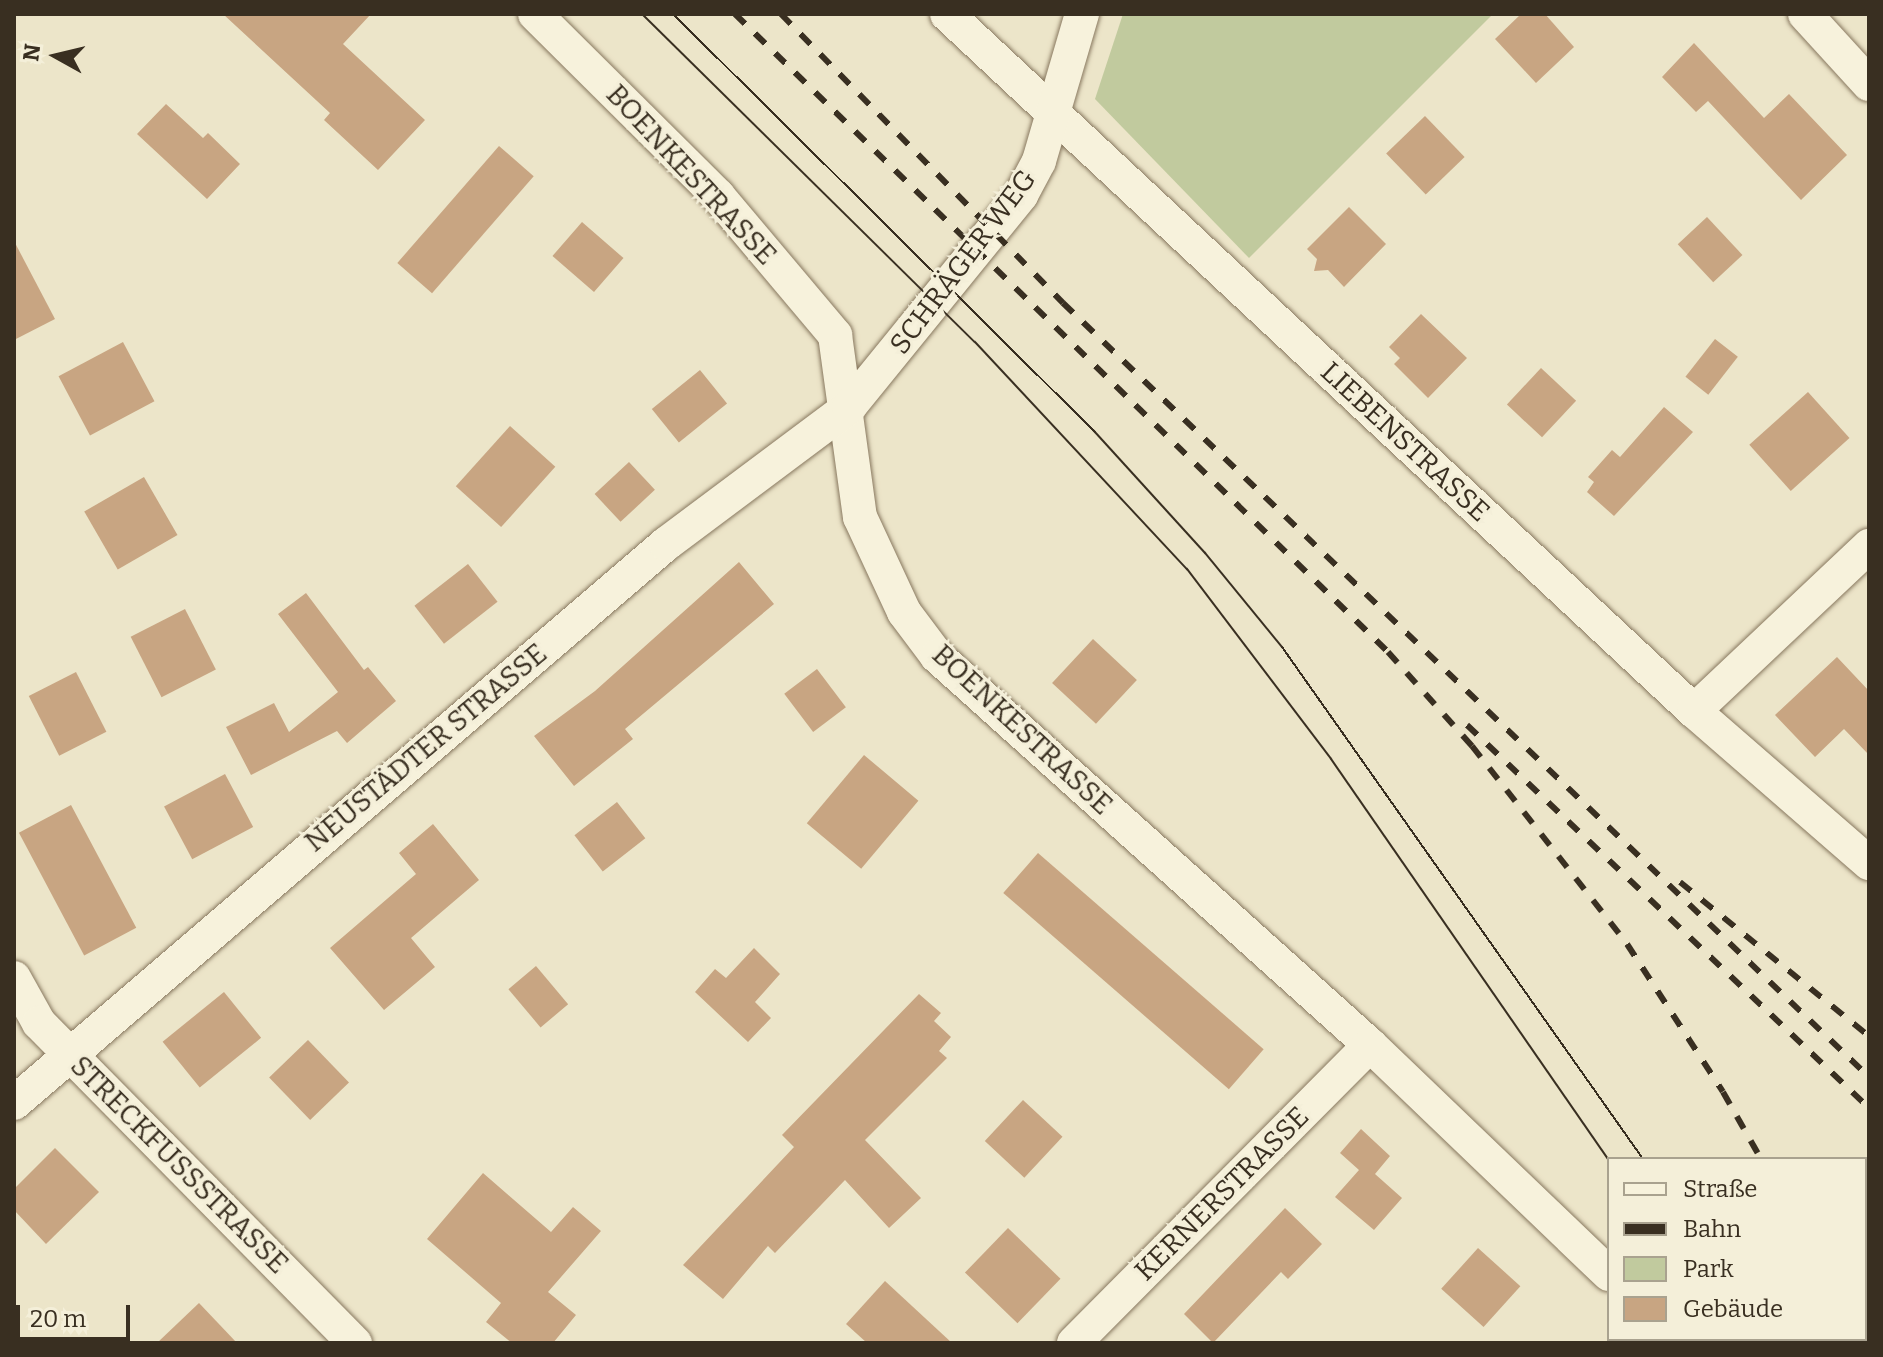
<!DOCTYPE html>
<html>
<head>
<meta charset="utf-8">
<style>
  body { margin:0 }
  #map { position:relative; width:1883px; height:1357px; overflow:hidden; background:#ece5c9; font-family:Bitter,serif }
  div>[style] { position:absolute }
  .green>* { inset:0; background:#c1ca9e }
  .building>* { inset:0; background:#c8a582; transform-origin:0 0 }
  .roads { filter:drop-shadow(0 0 2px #88785f) drop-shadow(0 0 2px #88785f) }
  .street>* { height:34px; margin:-17px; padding:0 17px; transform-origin:17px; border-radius:17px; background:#f7f2dc }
  .tram>* { height:2px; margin:-1px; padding:0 1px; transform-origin:1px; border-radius:1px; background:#392f21 }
  .rail>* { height:6px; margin-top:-3px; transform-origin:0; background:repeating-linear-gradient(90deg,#392f21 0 14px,transparent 0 28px) }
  span { translate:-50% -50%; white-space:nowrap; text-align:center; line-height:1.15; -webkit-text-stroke:6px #f4efd9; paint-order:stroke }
  .street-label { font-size:28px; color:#392f21 }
  .frame { position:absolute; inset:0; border:16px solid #392f21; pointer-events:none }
  .legend { position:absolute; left:1607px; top:1157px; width:260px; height:184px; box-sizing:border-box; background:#f4efd9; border:2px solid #a9a28f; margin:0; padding:10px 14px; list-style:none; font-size:24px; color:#392f21 }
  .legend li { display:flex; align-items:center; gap:16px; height:40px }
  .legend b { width:40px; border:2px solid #a9a28f }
  .north { position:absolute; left:16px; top:16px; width:80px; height:80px; -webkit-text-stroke:6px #f4efd9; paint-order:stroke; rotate:278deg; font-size:22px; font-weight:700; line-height:32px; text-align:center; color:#392f21 }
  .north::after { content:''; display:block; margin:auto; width:28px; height:36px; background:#392f21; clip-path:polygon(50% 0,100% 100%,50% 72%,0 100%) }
  .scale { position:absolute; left:16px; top:1305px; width:114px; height:36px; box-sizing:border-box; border:4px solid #392f21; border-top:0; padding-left:10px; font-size:24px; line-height:28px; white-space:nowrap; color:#392f21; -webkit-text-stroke:6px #f4efd9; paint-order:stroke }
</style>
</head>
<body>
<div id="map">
  <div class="green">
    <div style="clip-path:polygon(1123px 14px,1493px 14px,1249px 258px,1095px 99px)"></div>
  </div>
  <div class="building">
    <div style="clip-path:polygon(223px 14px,371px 14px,343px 44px,425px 120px,378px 170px,324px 120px,330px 113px)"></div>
    <div style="clip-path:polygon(1521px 14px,1545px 14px,1574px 47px,1536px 83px,1495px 39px)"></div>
    <div style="clip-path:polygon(1694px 43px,1764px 118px,1789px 94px,1847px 155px,1801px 200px,1708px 101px,1696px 112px,1662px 77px)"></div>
    <div style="clip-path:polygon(166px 104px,203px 138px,208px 133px,240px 164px,207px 199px,137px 134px)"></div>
    <div style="left:1425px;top:116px;width:57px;height:54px;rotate:46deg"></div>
    <div style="left:499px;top:146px;width:46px;height:155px;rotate:41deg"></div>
    <div style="clip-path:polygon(1349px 207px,1386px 244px,1344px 287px,1328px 270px,1314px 271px,1317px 259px,1307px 249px)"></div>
    <div style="left:1707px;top:217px;width:52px;height:40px;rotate:47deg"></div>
    <div style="left:582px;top:222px;width:55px;height:45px;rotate:41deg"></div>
    <div style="clip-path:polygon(14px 241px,55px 319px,14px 340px)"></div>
    <div style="clip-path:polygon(1421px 314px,1467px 358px,1428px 398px,1394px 364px,1400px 358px,1389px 347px)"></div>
    <div style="left:1715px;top:339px;width:29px;height:48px;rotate:38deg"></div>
    <div style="left:123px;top:342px;width:67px;height:73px;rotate:62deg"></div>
    <div style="left:1541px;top:368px;width:48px;height:50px;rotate:43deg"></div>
    <div style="left:700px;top:370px;width:43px;height:62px;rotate:51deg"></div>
    <div style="left:1808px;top:392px;width:62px;height:79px;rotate:48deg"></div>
    <div style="clip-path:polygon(1664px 407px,1693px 432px,1614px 516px,1587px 492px,1594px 482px,1588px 477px,1612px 450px,1620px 457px)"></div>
    <div style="left:510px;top:426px;width:61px;height:81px;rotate:42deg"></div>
    <div style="left:629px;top:462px;width:38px;height:47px;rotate:47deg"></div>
    <div style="left:144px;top:477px;width:67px;height:69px;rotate:60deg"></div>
    <div style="clip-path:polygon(739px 562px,774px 604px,625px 729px,633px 739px,574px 786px,534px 736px,595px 691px)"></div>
    <div style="left:468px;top:564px;width:48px;height:68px;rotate:52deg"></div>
    <div style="clip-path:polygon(306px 593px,364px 670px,368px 667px,396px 701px,347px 743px,337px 731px,251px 775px,226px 727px,274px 703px,289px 732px,338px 692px,278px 614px)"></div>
    <div style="left:185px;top:609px;width:68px;height:61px;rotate:63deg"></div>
    <div style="left:1093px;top:639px;width:60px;height:60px;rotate:43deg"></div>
    <div style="clip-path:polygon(1837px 657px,1869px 691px,1869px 755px,1844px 729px,1815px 757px,1775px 715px)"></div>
    <div style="left:817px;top:669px;width:48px;height:41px;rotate:53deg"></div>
    <div style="left:76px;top:672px;width:67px;height:53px;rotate:63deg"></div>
    <div style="left:864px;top:755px;width:71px;height:89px;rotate:40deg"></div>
    <div style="left:225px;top:774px;width:60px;height:69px;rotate:62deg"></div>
    <div style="left:617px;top:802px;width:46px;height:54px;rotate:52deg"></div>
    <div style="left:71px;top:805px;width:139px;height:59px;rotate:62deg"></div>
    <div style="clip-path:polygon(433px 824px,479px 880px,411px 938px,435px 967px,384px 1010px,330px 948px,416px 874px,399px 853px)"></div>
    <div style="left:1038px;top:853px;width:299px;height:53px;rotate:41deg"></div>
    <div style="clip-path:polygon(754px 948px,780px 974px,755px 1002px,771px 1018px,748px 1042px,695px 992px,715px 969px,726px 978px)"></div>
    <div style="left:536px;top:966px;width:50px;height:36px;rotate:50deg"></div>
    <div style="left:224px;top:992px;width:59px;height:79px;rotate:51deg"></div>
    <div style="clip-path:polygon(919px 994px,941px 1013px,934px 1021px,951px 1037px,939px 1051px,947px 1058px,865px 1140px,921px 1198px,889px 1228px,845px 1180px,775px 1253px,768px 1246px,723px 1299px,683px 1265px,794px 1147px,782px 1135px)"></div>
    <div style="left:308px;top:1040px;width:59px;height:54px;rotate:46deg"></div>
    <div style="left:1023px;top:1100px;width:54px;height:56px;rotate:43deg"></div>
    <div style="clip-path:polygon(1361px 1129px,1390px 1156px,1375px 1174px,1402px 1198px,1374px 1230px,1335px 1197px,1359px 1170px,1340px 1153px)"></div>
    <div style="clip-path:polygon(55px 1148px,99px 1192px,46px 1244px,14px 1210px,14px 1189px)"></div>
    <div style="clip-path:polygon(483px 1173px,551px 1232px,573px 1207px,601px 1231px,548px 1292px,576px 1315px,553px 1343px,512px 1343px,486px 1322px,501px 1303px,427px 1239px)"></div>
    <div style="clip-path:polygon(1285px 1208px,1322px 1244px,1288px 1279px,1281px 1272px,1213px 1343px,1184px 1314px)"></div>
    <div style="left:1008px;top:1228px;width:73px;height:62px;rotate:44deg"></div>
    <div style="left:1478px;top:1248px;width:57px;height:55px;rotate:42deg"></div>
    <div style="clip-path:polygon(885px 1281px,952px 1343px,867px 1343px,846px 1324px)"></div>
    <div style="clip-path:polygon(199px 1303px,237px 1343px,157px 1343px)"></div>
  </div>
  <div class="roads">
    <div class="street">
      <div style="left:535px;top:14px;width:258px;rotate:44.8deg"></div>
      <div style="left:718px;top:196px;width:182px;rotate:49.9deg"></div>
      <div style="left:835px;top:335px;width:184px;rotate:82.2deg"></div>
      <div style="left:860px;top:517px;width:105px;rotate:65.1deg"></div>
      <div style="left:904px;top:612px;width:55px;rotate:53.1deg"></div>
      <div style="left:937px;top:656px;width:582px;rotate:41.94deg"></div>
      <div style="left:1370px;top:1045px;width:331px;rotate:43.8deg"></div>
      <div style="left:947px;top:14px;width:1022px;rotate:43.02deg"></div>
      <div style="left:1694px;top:711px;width:232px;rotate:41deg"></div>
      <div style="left:1805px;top:14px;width:95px;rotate:47.6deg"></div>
      <div style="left:1694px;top:711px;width:241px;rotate:-43.3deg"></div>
      <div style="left:14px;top:978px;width:51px;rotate:60.9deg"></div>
      <div style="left:39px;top:1023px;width:450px;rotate:45.4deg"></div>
      <div style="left:14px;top:1103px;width:859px;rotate:-40.61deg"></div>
      <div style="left:666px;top:544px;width:229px;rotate:-36.8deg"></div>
      <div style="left:849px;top:407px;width:273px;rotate:-50.9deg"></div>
      <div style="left:1021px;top:195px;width:38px;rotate:-62deg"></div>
      <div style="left:1039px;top:161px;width:153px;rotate:-73.7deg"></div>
      <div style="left:1677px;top:1339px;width:6px;rotate:45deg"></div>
      <div style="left:1074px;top:1343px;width:420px;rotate:-45.2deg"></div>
    </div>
  </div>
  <div class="tram">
    <div style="left:642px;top:14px;width:467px;rotate:44.6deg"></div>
    <div style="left:975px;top:342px;width:311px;rotate:47deg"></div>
    <div style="left:1187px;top:569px;width:238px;rotate:52.8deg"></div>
    <div style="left:1331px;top:759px;width:489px;rotate:55.3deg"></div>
    <div style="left:673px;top:14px;width:593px;rotate:44.73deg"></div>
    <div style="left:1094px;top:431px;width:165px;rotate:47.7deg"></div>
    <div style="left:1205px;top:553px;width:122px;rotate:50.7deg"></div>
    <div style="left:1282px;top:647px;width:626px;rotate:54.81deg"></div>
    <div style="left:1754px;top:1339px;width:5px;rotate:53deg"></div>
    <div style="left:1792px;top:1339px;width:6px;rotate:45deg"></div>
  </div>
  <div class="rail">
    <div style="left:735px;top:14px;width:913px;rotate:44.33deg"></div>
    <div style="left:1388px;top:652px;width:126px;rotate:48.2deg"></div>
    <div style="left:1472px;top:746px;width:251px;rotate:51.9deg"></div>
    <div style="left:1627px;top:944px;width:176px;rotate:57deg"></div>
    <div style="left:1723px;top:1092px;width:77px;rotate:60.4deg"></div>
    <div style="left:781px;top:14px;width:404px;rotate:45.7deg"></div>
    <div style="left:1063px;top:303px;width:1117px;rotate:43.84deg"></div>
    <div style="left:1467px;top:725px;width:555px;rotate:43.61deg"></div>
    <div style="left:1680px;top:882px;width:244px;rotate:39.2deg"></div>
    <div style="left:1845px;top:1339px;width:4px;rotate:63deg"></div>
  </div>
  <div class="street-label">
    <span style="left:691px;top:175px;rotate:47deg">BOENKESTRASSE</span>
    <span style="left:963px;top:262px;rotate:-53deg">SCHRÄGER WEG</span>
    <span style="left:1405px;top:442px;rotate:43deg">LIEBENSTRASSE</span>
    <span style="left:1022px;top:730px;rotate:43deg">BOENKESTRASSE</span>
    <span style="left:426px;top:748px;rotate:-40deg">NEUSTÄDTER STRASSE</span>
    <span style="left:179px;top:1165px;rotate:45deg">STRECKFUSSSTRASSE</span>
    <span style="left:1222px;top:1194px;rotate:-45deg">KERNERSTRASSE</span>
  </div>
  <div class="frame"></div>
  <ul class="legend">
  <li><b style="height:10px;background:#f7f2dc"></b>Straße</li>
  <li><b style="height:10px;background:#392f21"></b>Bahn</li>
  <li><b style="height:22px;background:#c1ca9e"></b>Park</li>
  <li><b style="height:22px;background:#c8a582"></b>Gebäude</li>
  </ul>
  <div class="north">N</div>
  <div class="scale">20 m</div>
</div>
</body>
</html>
